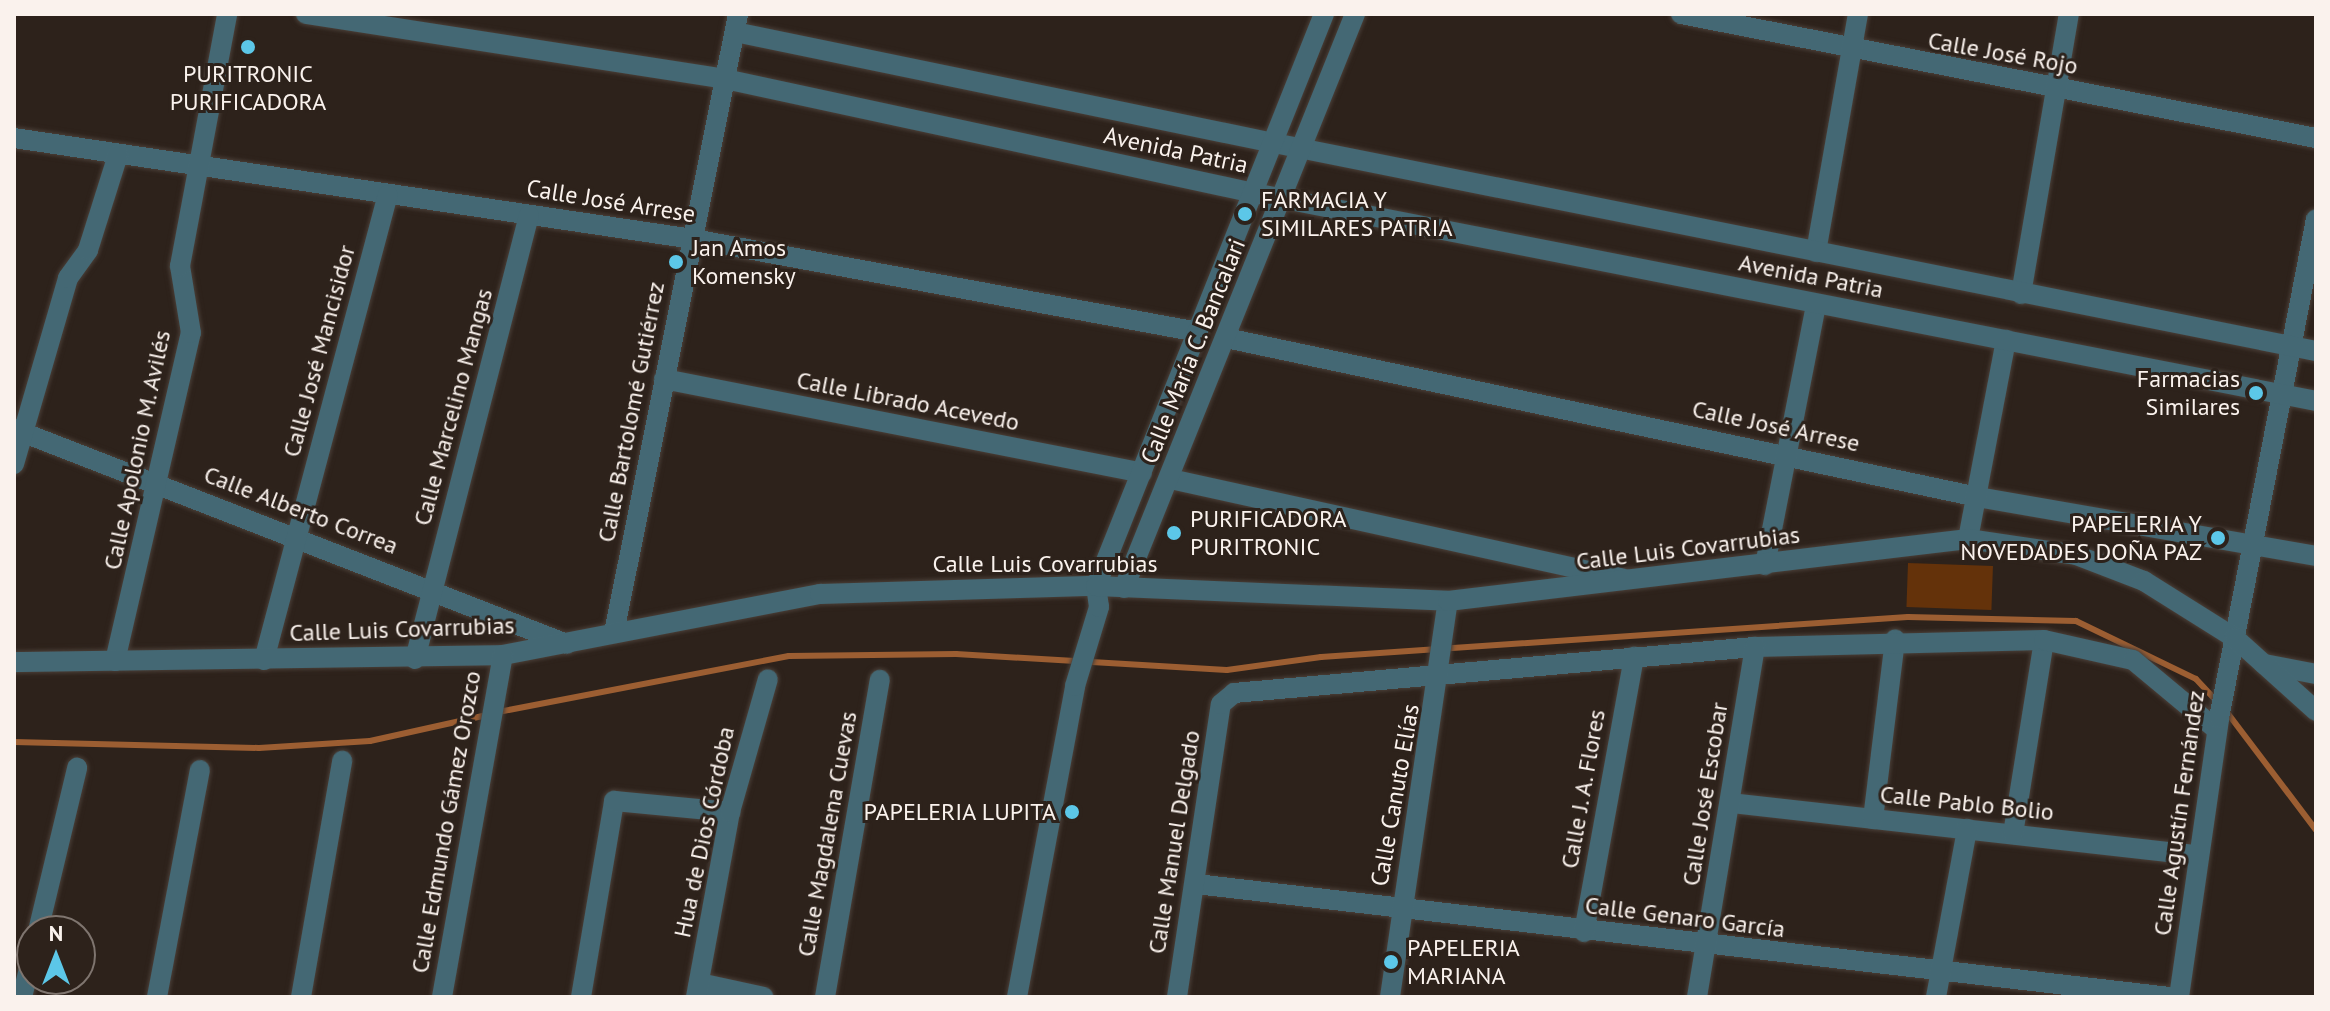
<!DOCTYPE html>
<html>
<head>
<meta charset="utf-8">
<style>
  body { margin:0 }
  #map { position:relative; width:2330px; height:1011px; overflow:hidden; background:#2d221b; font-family:"PT Sans",sans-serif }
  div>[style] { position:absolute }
  .green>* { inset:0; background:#64320a; transform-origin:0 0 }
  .stream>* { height:6px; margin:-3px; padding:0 3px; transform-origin:3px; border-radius:3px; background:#9c5e32 }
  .roads { filter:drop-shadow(0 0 2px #4a3f38) drop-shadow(0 0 2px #4a3f38) }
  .minor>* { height:20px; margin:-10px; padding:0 10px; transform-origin:10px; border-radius:10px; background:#446874 }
  .tertiary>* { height:20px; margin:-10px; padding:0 10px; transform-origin:10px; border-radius:10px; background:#446874 }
  .dots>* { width:22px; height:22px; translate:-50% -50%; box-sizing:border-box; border:4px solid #2d221b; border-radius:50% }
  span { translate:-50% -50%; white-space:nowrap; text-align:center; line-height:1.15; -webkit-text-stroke:6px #2d221b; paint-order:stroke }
  .street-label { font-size:24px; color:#faf2ed }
  .poi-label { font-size:24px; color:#faf2ed }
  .left { translate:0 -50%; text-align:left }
  .right { translate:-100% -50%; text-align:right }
  .frame { position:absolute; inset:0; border:16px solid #faf2ed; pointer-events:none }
  .north { position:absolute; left:16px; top:915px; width:80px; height:80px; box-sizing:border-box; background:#2d221b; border:2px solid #7f756f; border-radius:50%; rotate:0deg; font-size:22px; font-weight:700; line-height:32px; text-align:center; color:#faf2ed }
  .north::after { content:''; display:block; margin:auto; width:28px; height:36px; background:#5cc7e8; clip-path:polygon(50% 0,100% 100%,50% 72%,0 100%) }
</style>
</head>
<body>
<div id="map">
  <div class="green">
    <div style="left:1908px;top:563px;width:85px;height:44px;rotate:2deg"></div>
  </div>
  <div class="stream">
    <div style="left:2226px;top:711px;width:149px;rotate:52.9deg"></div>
    <div style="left:498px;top:712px;width:296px;rotate:-10.9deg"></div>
    <div style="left:789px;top:656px;width:167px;rotate:-0.7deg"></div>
    <div style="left:956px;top:654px;width:271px;rotate:3.4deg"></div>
    <div style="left:1227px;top:670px;width:95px;rotate:-7.9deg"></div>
    <div style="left:1321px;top:657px;width:588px;rotate:-3.9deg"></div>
    <div style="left:1908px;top:617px;width:168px;rotate:1.4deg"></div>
    <div style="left:2076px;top:621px;width:133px;rotate:25.8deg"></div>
    <div style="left:2196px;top:679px;width:33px;rotate:47deg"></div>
    <div style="left:14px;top:742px;width:245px;rotate:1.4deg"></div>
    <div style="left:259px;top:748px;width:111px;rotate:-3.6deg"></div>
    <div style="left:370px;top:741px;width:120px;rotate:-12.5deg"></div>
  </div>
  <div class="roads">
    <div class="minor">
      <div style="left:306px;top:14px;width:424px;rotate:8.8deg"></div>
      <div style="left:725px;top:79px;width:541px;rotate:12.16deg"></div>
      <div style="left:1681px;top:14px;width:647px;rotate:11.05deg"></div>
      <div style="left:735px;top:32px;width:550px;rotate:11.64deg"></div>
      <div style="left:14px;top:138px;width:686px;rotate:8.46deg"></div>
      <div style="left:693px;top:239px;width:513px;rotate:10.43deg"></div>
      <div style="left:1816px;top:252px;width:242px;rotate:-80deg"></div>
      <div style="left:2021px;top:294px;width:284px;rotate:-80.3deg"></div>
      <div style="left:1226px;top:338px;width:769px;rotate:11.94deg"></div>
      <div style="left:1978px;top:497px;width:343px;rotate:9.9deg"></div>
      <div style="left:664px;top:379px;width:487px;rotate:11.1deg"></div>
      <div style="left:14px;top:429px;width:593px;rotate:21.25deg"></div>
      <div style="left:14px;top:464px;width:194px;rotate:-73.8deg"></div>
      <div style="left:68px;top:278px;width:34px;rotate:-54deg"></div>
      <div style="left:88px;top:250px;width:100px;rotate:-72.5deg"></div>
      <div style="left:1170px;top:479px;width:464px;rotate:12.4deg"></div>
      <div style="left:1968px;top:539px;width:203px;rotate:-79.2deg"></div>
      <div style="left:1765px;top:565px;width:266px;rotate:-78.9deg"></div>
      <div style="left:614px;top:633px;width:631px;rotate:-78.67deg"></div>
      <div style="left:415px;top:659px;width:458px;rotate:-75.6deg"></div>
      <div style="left:264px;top:660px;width:481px;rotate:-75.1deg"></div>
      <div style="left:115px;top:661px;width:337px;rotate:-77deg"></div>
      <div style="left:191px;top:333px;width:68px;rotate:-99.3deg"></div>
      <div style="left:180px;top:266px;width:256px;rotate:-79.4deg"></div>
      <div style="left:2264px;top:664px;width:53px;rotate:10.9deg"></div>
      <div style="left:1731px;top:803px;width:470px;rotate:6.4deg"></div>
      <div style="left:1873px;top:819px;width:181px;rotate:-83deg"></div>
      <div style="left:2013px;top:834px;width:196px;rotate:-80.9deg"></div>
      <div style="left:1196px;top:884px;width:980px;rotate:6.62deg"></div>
      <div style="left:38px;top:931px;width:168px;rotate:-76.5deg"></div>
      <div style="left:1584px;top:932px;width:280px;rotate:-79.7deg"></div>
      <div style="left:699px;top:983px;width:66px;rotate:12.2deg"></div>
      <div style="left:22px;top:997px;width:41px;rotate:-76deg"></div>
      <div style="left:157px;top:997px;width:231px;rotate:-79.3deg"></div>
      <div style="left:301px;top:997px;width:240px;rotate:-80.1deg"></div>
      <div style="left:581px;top:997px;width:199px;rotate:-80.4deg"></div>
      <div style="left:614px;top:801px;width:117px;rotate:5.4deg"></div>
      <div style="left:696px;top:997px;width:188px;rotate:-79.6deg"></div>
      <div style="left:730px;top:812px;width:138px;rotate:-74.1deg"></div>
      <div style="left:825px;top:997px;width:322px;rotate:-80.2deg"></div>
      <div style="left:1017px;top:997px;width:316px;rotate:-79.4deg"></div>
      <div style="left:1075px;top:686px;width:83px;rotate:-73.1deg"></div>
      <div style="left:1099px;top:607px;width:21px;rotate:-98deg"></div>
      <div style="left:1177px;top:997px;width:296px;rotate:-81.5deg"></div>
      <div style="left:1221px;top:704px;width:17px;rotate:-40deg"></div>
      <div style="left:1234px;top:693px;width:523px;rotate:-5.05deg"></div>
      <div style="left:1755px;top:647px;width:289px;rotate:-1.4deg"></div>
      <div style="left:2044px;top:640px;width:91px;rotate:12.7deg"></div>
      <div style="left:2133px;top:660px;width:109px;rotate:39.8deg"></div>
      <div style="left:1390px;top:997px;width:400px;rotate:-81.7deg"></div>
      <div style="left:1697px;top:997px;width:355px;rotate:-80.6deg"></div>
      <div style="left:1936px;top:997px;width:171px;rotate:-79.5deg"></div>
      <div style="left:2179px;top:997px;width:282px;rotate:-81.8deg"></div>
      <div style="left:2219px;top:718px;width:508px;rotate:-79deg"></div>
    </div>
    <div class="tertiary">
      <div style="left:1274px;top:143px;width:1063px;rotate:11.29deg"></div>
      <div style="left:1254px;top:193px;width:1082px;rotate:11.08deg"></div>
      <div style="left:1096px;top:586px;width:616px;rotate:-68.27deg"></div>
      <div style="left:1124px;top:588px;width:619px;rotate:-68.08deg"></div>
      <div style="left:14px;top:662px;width:489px;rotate:-0.8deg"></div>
      <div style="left:503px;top:655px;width:323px;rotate:-10.9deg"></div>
      <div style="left:820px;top:594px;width:276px;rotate:-1.7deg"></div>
      <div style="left:1096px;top:586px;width:352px;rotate:2.4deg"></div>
      <div style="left:1448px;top:601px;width:524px;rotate:-6.8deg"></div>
      <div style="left:1968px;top:539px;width:109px;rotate:8.4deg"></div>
      <div style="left:2076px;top:555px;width:73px;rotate:20.9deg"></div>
      <div style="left:2144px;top:581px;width:107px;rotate:32.1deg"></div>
      <div style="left:2235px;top:638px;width:109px;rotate:42deg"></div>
      <div style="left:442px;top:997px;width:347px;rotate:-79.9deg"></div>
    </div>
  </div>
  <div class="dots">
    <div style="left:248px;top:47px;background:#5cc7e8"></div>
    <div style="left:1245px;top:214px;background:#5cc7e8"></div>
    <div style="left:676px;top:262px;background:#5cc7e8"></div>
    <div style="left:2256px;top:393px;background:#5cc7e8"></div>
    <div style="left:1174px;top:533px;background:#5cc7e8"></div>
    <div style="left:2218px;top:538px;background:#5cc7e8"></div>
    <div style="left:1072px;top:812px;background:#5cc7e8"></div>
    <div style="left:1391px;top:962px;background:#5cc7e8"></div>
  </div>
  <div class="street-label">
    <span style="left:2003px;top:53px;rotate:10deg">Calle José Rojo</span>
    <span style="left:1176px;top:150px;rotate:12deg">Avenida Patria</span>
    <span style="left:611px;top:201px;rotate:9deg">Calle José Arrese</span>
    <span style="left:1811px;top:276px;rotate:11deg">Avenida Patria</span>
    <span style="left:319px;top:351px;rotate:-75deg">Calle José Mancisidor</span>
    <span style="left:1193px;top:351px;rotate:-68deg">Calle María C. Bancalari</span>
    <span style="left:908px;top:401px;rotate:11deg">Calle Librado Acevedo</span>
    <span style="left:453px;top:407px;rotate:-75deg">Calle Marcelino Mangas</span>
    <span style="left:631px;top:412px;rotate:-79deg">Calle Bartolomé Gutiérrez</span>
    <span style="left:1776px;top:426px;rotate:12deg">Calle José Arrese</span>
    <span style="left:137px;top:450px;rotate:-78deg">Calle Apolonio M. Avilés</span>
    <span style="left:301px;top:510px;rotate:21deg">Calle Alberto Correa</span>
    <span style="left:1688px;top:548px;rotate:-7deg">Calle Luis Covarrubias</span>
    <span style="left:1045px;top:564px">Calle Luis Covarrubias</span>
    <span style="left:402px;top:629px;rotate:-2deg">Calle Luis Covarrubias</span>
    <span style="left:1583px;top:789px;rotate:-80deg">Calle J. A. Flores</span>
    <span style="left:1705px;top:794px;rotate:-81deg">Calle José Escobar</span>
    <span style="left:1395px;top:795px;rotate:-80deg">Calle Canuto Elías</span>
    <span style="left:1967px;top:803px;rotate:6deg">Calle Pablo Bolio</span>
    <span style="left:2179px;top:813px;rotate:-82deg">Calle Agustín Fernández</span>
    <span style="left:446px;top:822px;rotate:-80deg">Calle Edmundo Gámez Orozco</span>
    <span style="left:704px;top:832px;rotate:-78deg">Hua de Dios Córdoba</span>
    <span style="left:827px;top:834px;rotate:-80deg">Calle Magdalena Cuevas</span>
    <span style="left:1174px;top:842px;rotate:-81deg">Calle Manuel Delgado</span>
    <span style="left:1685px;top:917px;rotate:7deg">Calle Genaro García</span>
  </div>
  <div class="poi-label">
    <span style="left:248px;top:88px">PURITRONIC<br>PURIFICADORA</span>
    <span class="left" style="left:1261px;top:214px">FARMACIA Y<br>SIMILARES PATRIA</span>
    <span class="left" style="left:692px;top:262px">Jan Amos<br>Komensky</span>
    <span class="right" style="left:2240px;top:393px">Farmacias<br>Similares</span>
    <span class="left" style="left:1190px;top:533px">PURIFICADORA<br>PURITRONIC</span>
    <span class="right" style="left:2202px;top:538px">PAPELERIA Y<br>NOVEDADES DOÑA PAZ</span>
    <span class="right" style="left:1056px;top:812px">PAPELERIA LUPITA</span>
    <span class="left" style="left:1407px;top:962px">PAPELERIA<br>MARIANA</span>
  </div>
  <div class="frame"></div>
  <div class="north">N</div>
</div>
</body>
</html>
